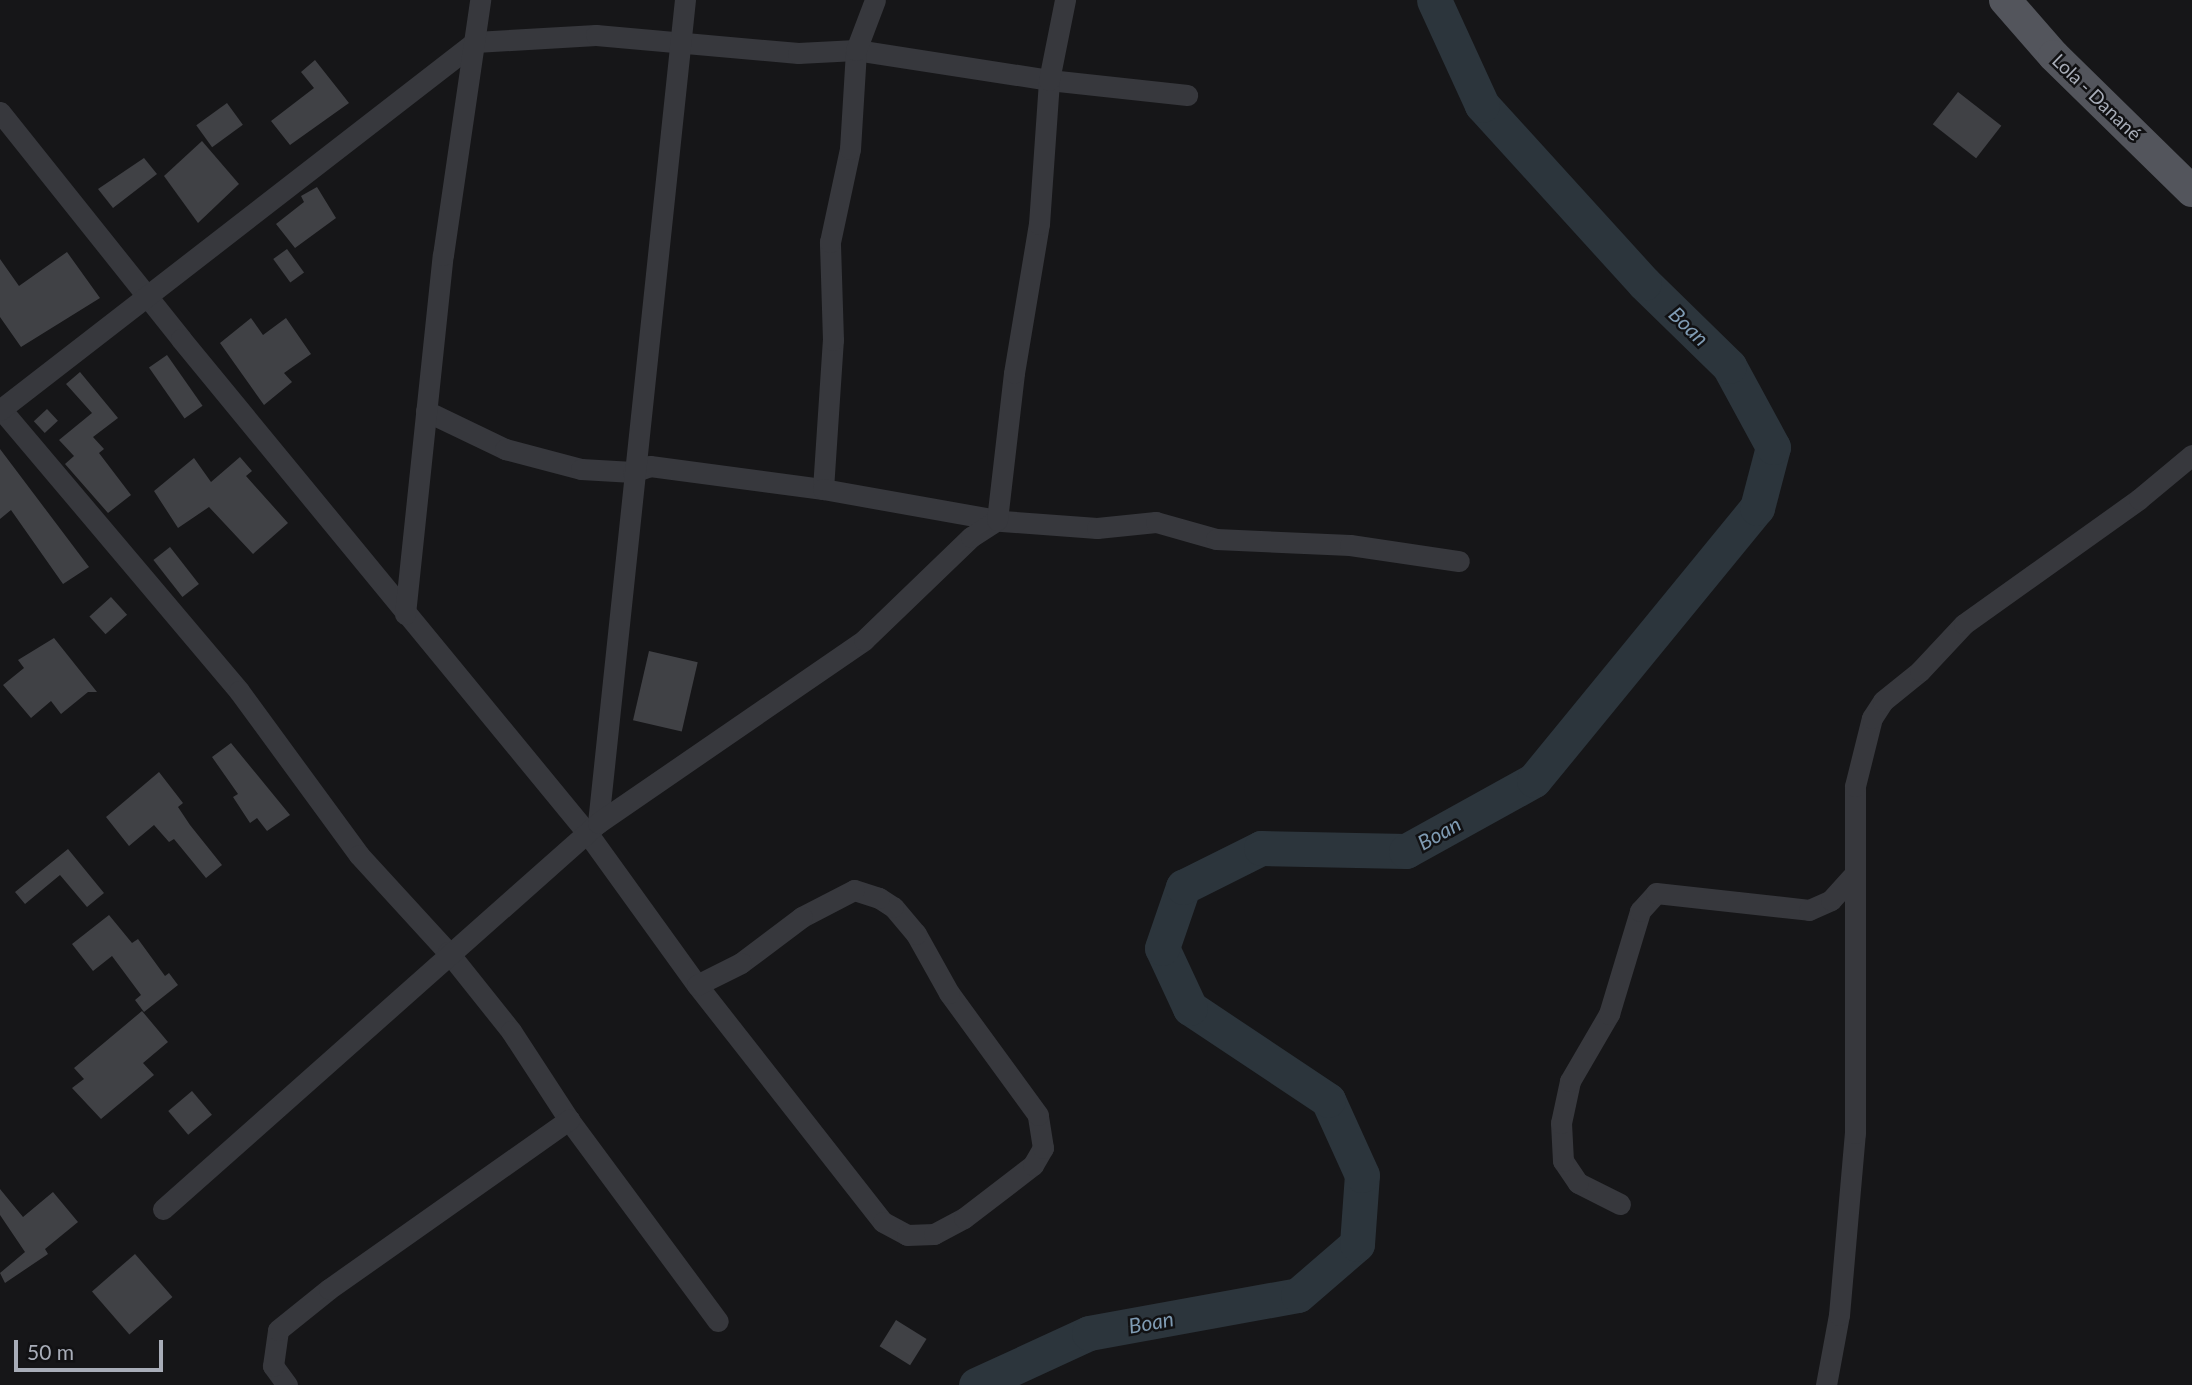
<!DOCTYPE html>
<html>
<head>
<meta charset="utf-8">
<style>
  body { margin:0 }
  #map { position:relative; width:2192px; height:1385px; overflow:hidden; background:#161618; font-family:Lato,sans-serif }
  div>[style] { position:absolute }
  .river>* { height:35px; margin:-17.5px; padding:0 17.5px; transform-origin:17.5px; border-radius:17.5px; background:#2c353c }
  .building>* { inset:0; background:#404145; transform-origin:0 0 }
  .minor>* { height:21px; margin:-10.5px; padding:0 10.5px; transform-origin:10.5px; border-radius:10.5px; background:#37383d }
  .primary>* { height:32px; margin:-16px; padding:0 16px; transform-origin:16px; border-radius:16px; background:#53555c }
  span { translate:-50% -50%; white-space:nowrap; text-align:center; line-height:1.15; -webkit-text-stroke:5px #111113; paint-order:stroke }
  .street-label { font-size:19px; color:#a8adb8 }
  .water-label { font-size:21px; color:#7f9bb3; font-style:italic }
  .scale { position:absolute; left:14px; top:1340px; width:149px; height:32px; box-sizing:border-box; border:4px solid #a8adb8; border-top:0; padding-left:9px; font-size:21px; line-height:24px; white-space:nowrap; color:#a8adb8; -webkit-text-stroke:5px #111113; paint-order:stroke }
</style>
</head>
<body>
<div id="map">
  <div class="river">
    <div style="left:976px;top:1385px;width:124px;rotate:-24.7deg"></div>
    <div style="left:1089px;top:1333px;width:212px;rotate:-10.3deg"></div>
    <div style="left:1298px;top:1295px;width:78px;rotate:-40.8deg"></div>
    <div style="left:1357px;top:1244px;width:69px;rotate:-85.9deg"></div>
    <div style="left:1362px;top:1175px;width:82px;rotate:-114.4deg"></div>
    <div style="left:1328px;top:1100px;width:166px;rotate:-146.3deg"></div>
    <div style="left:1190px;top:1008px;width:66px;rotate:-115deg"></div>
    <div style="left:1162px;top:948px;width:65px;rotate:-71deg"></div>
    <div style="left:1183px;top:887px;width:87px;rotate:-26.6deg"></div>
    <div style="left:1261px;top:848px;width:145px;rotate:1.2deg"></div>
    <div style="left:1406px;top:851px;width:146px;rotate:-29deg"></div>
    <div style="left:1534px;top:780px;width:352px;rotate:-50.7deg"></div>
    <div style="left:1757px;top:508px;width:63px;rotate:-75.3deg"></div>
    <div style="left:1773px;top:447px;width:92px;rotate:-118.5deg"></div>
    <div style="left:1729px;top:366px;width:119px;rotate:-135.7deg"></div>
    <div style="left:1644px;top:283px;width:241px;rotate:-132.3deg"></div>
    <div style="left:1482px;top:105px;width:115px;rotate:-114.6deg"></div>
  </div>
  <div class="building">
    <div style="clip-path:polygon(315px 60px,349px 103px,290px 145px,271px 121px,314px 88px,301px 72px)"></div>
    <div style="left:1958px;top:92px;width:55px;height:41px;rotate:38deg"></div>
    <div style="left:227px;top:103px;width:27px;height:38px;rotate:54deg"></div>
    <div style="clip-path:polygon(202px 141px,239px 184px,198px 223px,164px 176px)"></div>
    <div style="clip-path:polygon(144px 158px,157px 174px,113px 208px,98px 189px)"></div>
    <div style="clip-path:polygon(317px 187px,336px 218px,295px 248px,276px 224px,304px 202px,301px 196px)"></div>
    <div style="left:287px;top:249px;width:29px;height:17px;rotate:54deg"></div>
    <div style="clip-path:polygon(67px 252px,100px 298px,21px 347px,0 317px,0 259px,19px 286px)"></div>
    <div style="clip-path:polygon(251px 318px,263px 335px,286px 318px,311px 354px,284px 373px,292px 382px,264px 405px,220px 343px)"></div>
    <div style="left:167px;top:355px;width:62px;height:22px;rotate:55deg"></div>
    <div style="clip-path:polygon(80px 372px,118px 418px,93px 437px,104px 449px,99px 453px,131px 495px,108px 513px,65px 464px,74px 456px,59px 440px,92px 413px,66px 384px)"></div>
    <div style="left:47px;top:409px;width:16px;height:18px;rotate:47deg"></div>
    <div style="clip-path:polygon(0 449px,89px 567px,63px 584px,11px 510px,0 519px)"></div>
    <div style="clip-path:polygon(240px 457px,252px 471px,246px 476px,288px 523px,253px 554px,209px 507px,178px 528px,154px 491px,194px 458px,211px 482px)"></div>
    <div style="left:170px;top:547px;width:47px;height:21px;rotate:52deg"></div>
    <div style="left:111px;top:597px;width:24px;height:29px;rotate:48deg"></div>
    <div style="clip-path:polygon(54px 638px,97px 692px,88px 692px,61px 714px,51px 701px,31px 718px,3px 685px,24px 668px,18px 660px)"></div>
    <div style="left:649px;top:651px;width:50px;height:71px;rotate:13deg"></div>
    <div style="clip-path:polygon(231px 743px,290px 815px,267px 831px,257px 818px,250px 823px,233px 797px,238px 794px,212px 757px)"></div>
    <div style="clip-path:polygon(159px 772px,183px 803px,178px 807px,190px 825px,222px 865px,206px 878px,174px 839px,169px 842px,154px 825px,129px 846px,106px 817px)"></div>
    <div style="clip-path:polygon(68px 849px,104px 893px,87px 907px,60px 875px,25px 904px,15px 892px)"></div>
    <div style="clip-path:polygon(109px 915px,132px 943px,138px 939px,165px 976px,169px 973px,178px 985px,144px 1012px,135px 1000px,141px 995px,112px 956px,93px 971px,72px 944px)"></div>
    <div style="clip-path:polygon(142px 1011px,168px 1042px,143px 1063px,154px 1075px,101px 1119px,72px 1088px,84px 1079px,74px 1068px)"></div>
    <div style="left:192px;top:1091px;width:31px;height:31px;rotate:50deg"></div>
    <div style="clip-path:polygon(0 1189px,23px 1217px,53px 1192px,78px 1222px,45px 1249px,48px 1254px,5px 1283px,0 1273px,25px 1252px,0 1215px)"></div>
    <div style="left:135px;top:1254px;width:57px;height:57px;rotate:49deg"></div>
    <div style="left:896px;top:1320px;width:36px;height:31px;rotate:32deg"></div>
  </div>
  <div class="minor">
    <div style="left:0;top:112px;width:290px;rotate:51.4deg"></div>
    <div style="left:181px;top:339px;width:641px;rotate:50.57deg"></div>
    <div style="left:588px;top:834px;width:186px;rotate:54.2deg"></div>
    <div style="left:697px;top:985px;width:301px;rotate:51.9deg"></div>
    <div style="left:883px;top:1222px;width:27px;rotate:28deg"></div>
    <div style="left:907px;top:1235px;width:27px;rotate:-2deg"></div>
    <div style="left:934px;top:1234px;width:34px;rotate:-28deg"></div>
    <div style="left:964px;top:1218px;width:87px;rotate:-37.5deg"></div>
    <div style="left:1033px;top:1165px;width:20px;rotate:-60deg"></div>
    <div style="left:1043px;top:1148px;width:33px;rotate:-99deg"></div>
    <div style="left:1038px;top:1115px;width:151px;rotate:-126.1deg"></div>
    <div style="left:949px;top:993px;width:68px;rotate:-119.2deg"></div>
    <div style="left:916px;top:934px;width:35px;rotate:-130deg"></div>
    <div style="left:893px;top:907px;width:17px;rotate:-147deg"></div>
    <div style="left:879px;top:898px;width:26px;rotate:-162deg"></div>
    <div style="left:854px;top:890px;width:59px;rotate:152.6deg"></div>
    <div style="left:802px;top:917px;width:76px;rotate:143deg"></div>
    <div style="left:741px;top:963px;width:49px;rotate:153.4deg"></div>
    <div style="left:0;top:408px;width:370px;rotate:49.8deg"></div>
    <div style="left:239px;top:691px;width:203px;rotate:53.8deg"></div>
    <div style="left:359px;top:855px;width:132px;rotate:47.5deg"></div>
    <div style="left:448px;top:952px;width:101px;rotate:51.4deg"></div>
    <div style="left:511px;top:1031px;width:106px;rotate:56.9deg"></div>
    <div style="left:569px;top:1120px;width:250px;rotate:53.5deg"></div>
    <div style="left:0;top:410px;width:601px;rotate:-37.77deg"></div>
    <div style="left:475px;top:42px;width:121px;rotate:-3.3deg"></div>
    <div style="left:596px;top:35px;width:203px;rotate:5.1deg"></div>
    <div style="left:798px;top:53px;width:58px;rotate:-3deg"></div>
    <div style="left:856px;top:50px;width:195px;rotate:8.8deg"></div>
    <div style="left:1049px;top:80px;width:139px;rotate:6.2deg"></div>
    <div style="left:426px;top:411px;width:88px;rotate:25.7deg"></div>
    <div style="left:505px;top:449px;width:79px;rotate:14.7deg"></div>
    <div style="left:581px;top:469px;width:52px;rotate:3.3deg"></div>
    <div style="left:633px;top:472px;width:18px;rotate:-19deg"></div>
    <div style="left:650px;top:466px;width:175px;rotate:7.6deg"></div>
    <div style="left:823px;top:489px;width:149px;rotate:-86.2deg"></div>
    <div style="left:833px;top:340px;width:98px;rotate:-91.8deg"></div>
    <div style="left:830px;top:242px;width:95px;rotate:-77.9deg"></div>
    <div style="left:850px;top:149px;width:99px;rotate:-86.5deg"></div>
    <div style="left:856px;top:50px;width:53px;rotate:-69.2deg"></div>
    <div style="left:823px;top:489px;width:182px;rotate:10.1deg"></div>
    <div style="left:1002px;top:521px;width:95px;rotate:4.2deg"></div>
    <div style="left:1097px;top:528px;width:59px;rotate:-5.8deg"></div>
    <div style="left:1156px;top:522px;width:62px;rotate:15.8deg"></div>
    <div style="left:1216px;top:539px;width:134px;rotate:2.6deg"></div>
    <div style="left:1350px;top:545px;width:110px;rotate:8.4deg"></div>
    <div style="left:405px;top:614px;width:361px;rotate:-84deg"></div>
    <div style="left:443px;top:255px;width:258px;rotate:-81.7deg"></div>
    <div style="left:598px;top:823px;width:828px;rotate:-83.97deg"></div>
    <div style="left:1620px;top:1204px;width:47px;rotate:-153.4deg"></div>
    <div style="left:1578px;top:1183px;width:27px;rotate:-124deg"></div>
    <div style="left:1563px;top:1161px;width:38px;rotate:-93deg"></div>
    <div style="left:1561px;top:1123px;width:43px;rotate:-77.9deg"></div>
    <div style="left:1570px;top:1081px;width:78px;rotate:-59.8deg"></div>
    <div style="left:1609px;top:1014px;width:108px;rotate:-73.2deg"></div>
    <div style="left:1640px;top:911px;width:24px;rotate:-48deg"></div>
    <div style="left:1656px;top:893px;width:154px;rotate:6.3deg"></div>
    <div style="left:1809px;top:910px;width:24px;rotate:-24deg"></div>
    <div style="left:1831px;top:900px;width:31px;rotate:-48deg"></div>
    <div style="left:163px;top:1209px;width:582px;rotate:-41.58deg"></div>
    <div style="left:598px;top:823px;width:323px;rotate:-34.5deg"></div>
    <div style="left:864px;top:640px;width:149px;rotate:-43.9deg"></div>
    <div style="left:971px;top:537px;width:31px;rotate:-33deg"></div>
    <div style="left:997px;top:520px;width:148px;rotate:-83.4deg"></div>
    <div style="left:1014px;top:373px;width:151px;rotate:-80.5deg"></div>
    <div style="left:1039px;top:224px;width:144px;rotate:-86deg"></div>
    <div style="left:1049px;top:80px;width:82px;rotate:-78.7deg"></div>
    <div style="left:287px;top:1385px;width:24px;rotate:-126deg"></div>
    <div style="left:273px;top:1366px;width:36px;rotate:-82deg"></div>
    <div style="left:278px;top:1330px;width:65px;rotate:-38.8deg"></div>
    <div style="left:329px;top:1289px;width:294px;rotate:-35.2deg"></div>
    <div style="left:1826px;top:1385px;width:71px;rotate:-79.5deg"></div>
    <div style="left:1839px;top:1315px;width:183px;rotate:-85deg"></div>
    <div style="left:1855px;top:1133px;width:347px;rotate:-90deg"></div>
    <div style="left:1855px;top:786px;width:70px;rotate:-76deg"></div>
    <div style="left:1872px;top:718px;width:20px;rotate:-57deg"></div>
    <div style="left:1883px;top:701px;width:48px;rotate:-39deg"></div>
    <div style="left:1920px;top:671px;width:64px;rotate:-46.9deg"></div>
    <div style="left:1964px;top:624px;width:215px;rotate:-35.5deg"></div>
    <div style="left:2139px;top:499px;width:69px;rotate:-39.7deg"></div>
  </div>
  <div class="primary">
    <div style="left:2005px;top:0;width:74px;rotate:48.8deg"></div>
    <div style="left:2054px;top:56px;width:193px;rotate:44.4deg"></div>
  </div>
  <div class="street-label">
    <span style="left:2097px;top:97px;rotate:44deg">Lola - Danané</span>
  </div>
  <div class="water-label">
    <span style="left:1689px;top:326px;rotate:44deg">Boan</span>
    <span style="left:1439px;top:833px;rotate:-29deg">Boan</span>
    <span style="left:1151px;top:1322px;rotate:-10deg">Boan</span>
  </div>
  <div class="scale">50 m</div>
</div>
</body>
</html>
